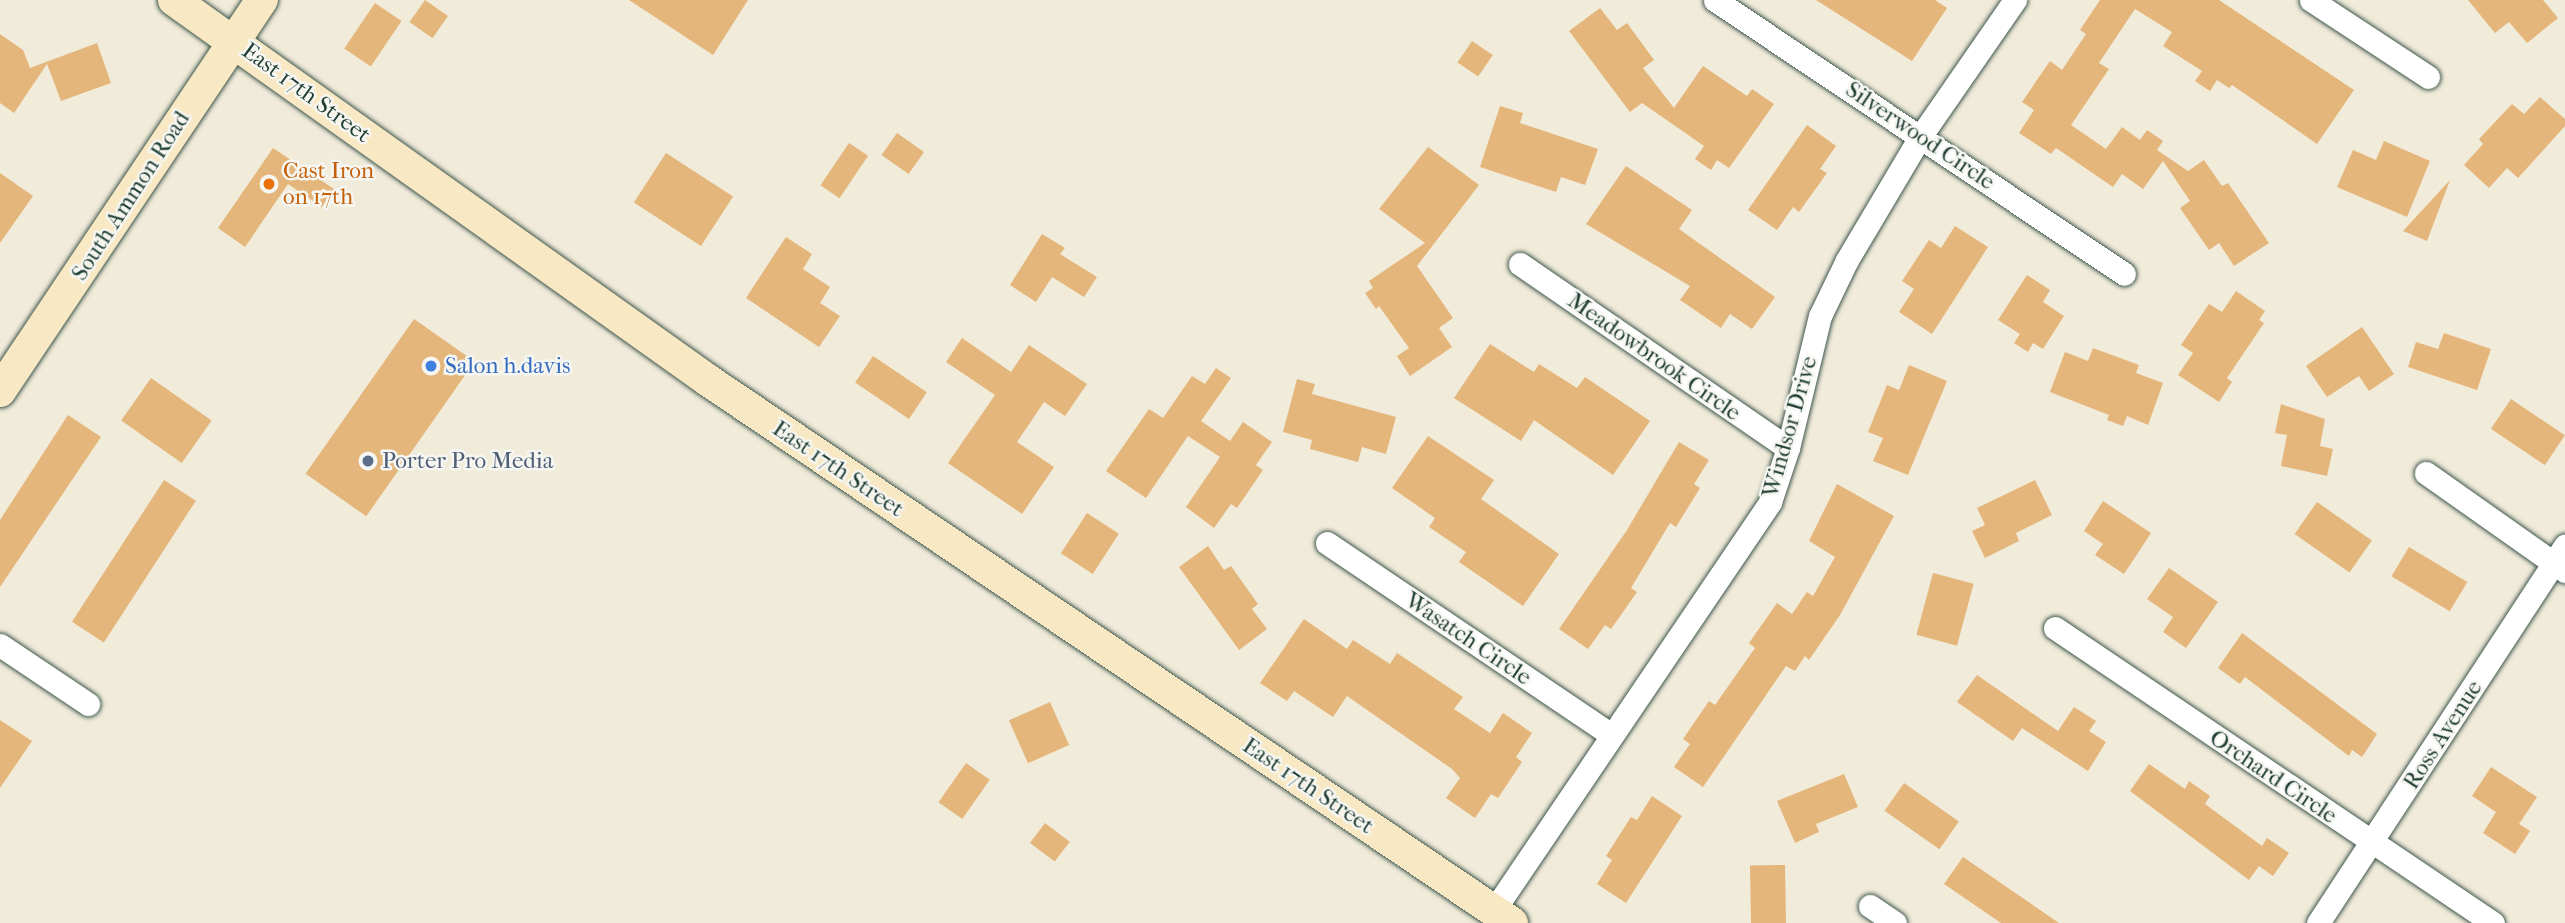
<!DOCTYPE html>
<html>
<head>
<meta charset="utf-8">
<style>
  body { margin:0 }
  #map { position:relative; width:2565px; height:923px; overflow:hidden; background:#f1ebda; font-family:"IM FELL French Canon",serif }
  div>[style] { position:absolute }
  .building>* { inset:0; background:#e5b67b; transform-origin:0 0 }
  .roads { filter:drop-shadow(0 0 2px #3e574d) drop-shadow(0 0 2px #3e574d) }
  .minor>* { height:23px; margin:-11.5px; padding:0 11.5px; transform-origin:11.5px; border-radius:11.5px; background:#fff }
  .secondary>* { height:32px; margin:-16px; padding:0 16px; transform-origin:16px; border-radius:16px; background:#f8e8c3 }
  .dots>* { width:19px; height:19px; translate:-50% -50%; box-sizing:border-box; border:4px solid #f6f6f2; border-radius:50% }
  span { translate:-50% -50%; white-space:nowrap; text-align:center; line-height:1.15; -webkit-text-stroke:5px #f6f6f2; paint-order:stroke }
  .street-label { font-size:23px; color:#1f3d34 }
  .food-label { font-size:23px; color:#c56008 }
  .left { translate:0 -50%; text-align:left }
  .shop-label { font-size:23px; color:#366cbe }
  .service-label { font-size:23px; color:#4e5e75 }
</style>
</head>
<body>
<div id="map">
  <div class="building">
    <div style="left:425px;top:0;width:28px;height:27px;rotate:35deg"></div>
    <div style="clip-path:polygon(629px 0,748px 0,713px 55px)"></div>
    <div style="clip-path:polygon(1816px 0,1935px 0,1947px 8px,1912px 61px)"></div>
    <div style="clip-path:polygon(2100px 0,2219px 0,2354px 90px,2317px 144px,2232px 85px,2229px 88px,2217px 80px,2210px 91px,2195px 81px,2202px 71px,2163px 46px,2172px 32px,2135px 9px,2099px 63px,2109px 69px,2071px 125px,2106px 149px,2122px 127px,2140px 140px,2147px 130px,2163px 141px,2157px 150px,2188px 171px,2204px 160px,2222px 186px,2228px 183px,2269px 243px,2234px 266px,2219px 243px,2209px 250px,2180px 208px,2190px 201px,2163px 161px,2143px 189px,2122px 174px,2113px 187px,2056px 148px,2051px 154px,2019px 133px,2034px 110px,2022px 102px,2050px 61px,2062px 70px,2086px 34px,2080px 30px)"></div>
    <div style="clip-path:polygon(2468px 0,2543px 0,2558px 18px,2527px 43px,2509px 22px,2495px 33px)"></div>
    <div style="left:375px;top:3px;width:32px;height:55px;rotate:34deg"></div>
    <div style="clip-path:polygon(1600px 8px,1617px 30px,1627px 23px,1654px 60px,1643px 68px,1674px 108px,1703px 66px,1747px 96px,1752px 89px,1774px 104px,1729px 168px,1717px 160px,1711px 170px,1695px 159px,1704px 146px,1642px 103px,1630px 112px,1569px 31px)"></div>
    <div style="clip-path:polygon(0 34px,23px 50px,30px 68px,97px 43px,111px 83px,61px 101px,47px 64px,14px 113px,0 103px)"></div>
    <div style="left:1472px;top:41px;width:25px;height:26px;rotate:34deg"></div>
    <div style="clip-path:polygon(2540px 97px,2565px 119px,2565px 126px,2518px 178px,2507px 168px,2489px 188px,2464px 165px,2483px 144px,2479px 139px,2512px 104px,2524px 114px)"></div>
    <div style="clip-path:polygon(1500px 106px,1523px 113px,1520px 123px,1598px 149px,1585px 185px,1561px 177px,1556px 192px,1480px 167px)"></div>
    <div style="clip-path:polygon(1807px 125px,1836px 146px,1820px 169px,1827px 173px,1799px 212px,1793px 207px,1777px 230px,1748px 210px)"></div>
    <div style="left:897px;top:133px;width:33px;height:27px;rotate:35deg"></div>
    <div style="clip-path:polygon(2384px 141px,2430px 161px,2407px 217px,2337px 187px,2353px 150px,2376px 160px)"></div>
    <div style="left:849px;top:143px;width:23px;height:51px;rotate:34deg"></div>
    <div style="clip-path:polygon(1428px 147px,1479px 185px,1417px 266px,1453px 318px,1439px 328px,1452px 347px,1410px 376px,1397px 356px,1409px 348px,1379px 306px,1376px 309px,1365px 293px,1373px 288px,1369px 281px,1425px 243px,1379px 209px)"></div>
    <div style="clip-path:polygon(273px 148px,334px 189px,322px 207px,288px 184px,245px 247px,218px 228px)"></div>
    <div style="left:666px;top:153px;width:80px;height:59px;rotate:33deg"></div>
    <div style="clip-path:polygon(1626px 166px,1692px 210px,1679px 229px,1775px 297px,1752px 329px,1730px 314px,1721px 328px,1680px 300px,1690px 286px,1586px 224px)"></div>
    <div style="clip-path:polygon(0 173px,33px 196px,0 243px)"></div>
    <div style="clip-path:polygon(2450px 180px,2427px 241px,2403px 231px)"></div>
    <div style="clip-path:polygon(1955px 226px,1988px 247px,1932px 334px,1899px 312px,1914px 289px,1902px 281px,1929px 240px,1941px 248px)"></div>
    <div style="clip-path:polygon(1042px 234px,1065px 248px,1060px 254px,1097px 277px,1084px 297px,1052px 277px,1036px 302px,1010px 285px)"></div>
    <div style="clip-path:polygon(786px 237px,812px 254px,803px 269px,830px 287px,820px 303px,840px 316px,819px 347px,746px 298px)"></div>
    <div style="clip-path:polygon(2027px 275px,2050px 290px,2043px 302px,2064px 316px,2043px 349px,2033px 343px,2028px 352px,2014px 343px,2020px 334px,1998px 320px)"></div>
    <div style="clip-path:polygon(2236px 291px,2265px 311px,2259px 320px,2264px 323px,2227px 378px,2232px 382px,2219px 402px,2178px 375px,2193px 353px,2181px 345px,2209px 304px,2222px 312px)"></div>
    <div style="left:414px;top:319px;width:74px;height:189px;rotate:35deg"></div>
    <div style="clip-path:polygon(2362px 327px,2394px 374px,2369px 391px,2359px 376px,2327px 397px,2306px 366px)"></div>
    <div style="clip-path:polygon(2444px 333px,2491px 349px,2477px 390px,2408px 367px,2416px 342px,2438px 349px)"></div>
    <div style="clip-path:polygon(962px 338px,1011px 372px,1029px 345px,1087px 384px,1065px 416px,1044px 402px,1017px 442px,1054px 467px,1022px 514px,948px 463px,995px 395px,946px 362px)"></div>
    <div style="clip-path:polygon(1490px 344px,1534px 372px,1539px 364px,1577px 388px,1585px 377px,1650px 421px,1613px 475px,1534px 420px,1521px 441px,1454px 398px)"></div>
    <div style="clip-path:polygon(2093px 348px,2139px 365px,2136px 373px,2163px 383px,2148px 425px,2127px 416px,2123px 426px,2107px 420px,2109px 415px,2050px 392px,2065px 352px,2088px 361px)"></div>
    <div style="left:873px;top:356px;width:65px;height:32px;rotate:34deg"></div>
    <div style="clip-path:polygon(1909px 365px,1947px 381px,1908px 475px,1873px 461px,1883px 438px,1868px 432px,1887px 385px,1899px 390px)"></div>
    <div style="clip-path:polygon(1216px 368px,1231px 378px,1201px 421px,1230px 441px,1243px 422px,1272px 442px,1256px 465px,1263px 470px,1237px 508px,1231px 504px,1214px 528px,1186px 507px,1220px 457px,1188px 436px,1146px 498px,1106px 471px,1149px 409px,1163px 418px,1192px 376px,1205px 384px)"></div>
    <div style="left:151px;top:378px;width:74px;height:52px;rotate:35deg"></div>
    <div style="clip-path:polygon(1297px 379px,1315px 384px,1312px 394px,1396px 417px,1386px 454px,1362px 447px,1358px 462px,1310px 449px,1312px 440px,1283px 432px)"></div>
    <div style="left:2511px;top:399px;width:65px;height:36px;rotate:34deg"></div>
    <div style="clip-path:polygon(2281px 404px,2325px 419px,2320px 446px,2333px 449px,2327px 476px,2281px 466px,2287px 435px,2275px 433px)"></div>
    <div style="clip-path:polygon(68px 415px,101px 437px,0 587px,0 520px)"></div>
    <div style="clip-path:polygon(1428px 436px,1494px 480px,1481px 499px,1559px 554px,1523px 606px,1459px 562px,1466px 552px,1429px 527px,1435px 518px,1392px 488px)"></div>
    <div style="clip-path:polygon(1679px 442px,1709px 460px,1694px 484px,1700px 488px,1676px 527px,1670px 523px,1631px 588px,1637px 592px,1611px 629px,1605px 625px,1588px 649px,1559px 629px,1627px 530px)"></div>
    <div style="left:164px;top:480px;width:38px;height:169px;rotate:33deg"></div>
    <div style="clip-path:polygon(2035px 480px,2052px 515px,2016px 533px,2019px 541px,1985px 558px,1972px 531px,1985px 525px,1977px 508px)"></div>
    <div style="clip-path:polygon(1837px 484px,1894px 516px,1840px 615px,1809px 660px,1805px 656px,1795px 671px,1786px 666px,1703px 787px,1674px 767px,1690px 744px,1683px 739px,1709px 701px,1715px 705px,1755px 648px,1749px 643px,1777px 603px,1792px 614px,1807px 592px,1813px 596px,1835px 557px,1809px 541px)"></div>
    <div style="clip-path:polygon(2103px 501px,2151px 533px,2124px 574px,2095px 555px,2103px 544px,2084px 531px)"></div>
    <div style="left:2317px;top:502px;width:67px;height:39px;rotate:35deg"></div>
    <div style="left:1087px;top:513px;width:38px;height:48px;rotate:33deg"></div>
    <div style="clip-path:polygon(1208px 546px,1224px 570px,1231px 566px,1258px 604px,1252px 609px,1267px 629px,1239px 650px,1179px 567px)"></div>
    <div style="left:2409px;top:547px;width:68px;height:34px;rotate:31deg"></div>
    <div style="clip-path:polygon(2169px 568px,2218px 602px,2186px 648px,2163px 632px,2173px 617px,2147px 599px)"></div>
    <div style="left:1933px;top:573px;width:42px;height:64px;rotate:15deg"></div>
    <div style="clip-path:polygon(1304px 619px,1347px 649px,1353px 640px,1390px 664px,1397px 653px,1463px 697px,1454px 709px,1490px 733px,1503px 713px,1532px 733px,1516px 757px,1522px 762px,1498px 798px,1491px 794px,1475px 818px,1446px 798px,1460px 778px,1452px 769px,1347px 696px,1333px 717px,1294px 691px,1287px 701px,1260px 683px)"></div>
    <div style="clip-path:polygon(2242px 633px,2377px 734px,2362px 757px,2352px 750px,2349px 756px,2245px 677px,2240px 684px,2218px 668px)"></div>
    <div style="clip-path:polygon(1977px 675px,2058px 731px,2074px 707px,2096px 721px,2089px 731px,2106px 742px,2088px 771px,2022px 728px,2013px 741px,1957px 702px)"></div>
    <div style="left:1050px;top:702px;width:47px;height:45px;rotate:66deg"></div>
    <div style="clip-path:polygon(0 720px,32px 741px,0 788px)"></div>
    <div style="left:966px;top:763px;width:29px;height:48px;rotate:35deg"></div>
    <div style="clip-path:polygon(2149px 764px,2185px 789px,2189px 781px,2210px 796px,2205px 804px,2262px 846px,2267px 838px,2289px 853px,2273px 876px,2259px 866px,2249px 880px,2130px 791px)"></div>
    <div style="clip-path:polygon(2491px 767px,2537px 797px,2519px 824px,2530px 831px,2515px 854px,2483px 833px,2496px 812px,2472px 796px)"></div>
    <div style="clip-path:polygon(1844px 774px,1858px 807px,1816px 824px,1819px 832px,1795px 843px,1777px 801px)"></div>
    <div style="left:1904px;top:783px;width:67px;height:34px;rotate:35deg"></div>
    <div style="clip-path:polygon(1652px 796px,1682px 816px,1626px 903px,1597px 884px,1612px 860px,1606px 856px,1631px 817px,1637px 820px)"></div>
    <div style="left:1045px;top:823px;width:31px;height:25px;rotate:37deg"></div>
    <div style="clip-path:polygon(1963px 857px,2059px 923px,2001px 923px,1944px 884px)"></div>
    <div style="left:1785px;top:865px;width:58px;height:35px;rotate:89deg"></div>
  </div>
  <div class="roads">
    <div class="minor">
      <div style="left:1715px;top:0;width:492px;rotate:33.8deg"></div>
      <div style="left:2311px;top:0;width:140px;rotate:33.3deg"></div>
      <div style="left:1520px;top:264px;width:325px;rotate:34.5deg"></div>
      <div style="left:2426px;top:473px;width:170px;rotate:35.2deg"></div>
      <div style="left:1327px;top:543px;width:341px;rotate:34deg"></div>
      <div style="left:2055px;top:628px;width:528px;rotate:33.96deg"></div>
      <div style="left:0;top:645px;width:106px;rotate:33.8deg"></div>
      <div style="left:1870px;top:906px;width:30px;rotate:34deg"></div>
      <div style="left:1494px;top:910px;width:493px;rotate:-55.9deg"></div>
      <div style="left:1770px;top:502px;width:57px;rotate:-71.6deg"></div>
      <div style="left:1788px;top:448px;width:136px;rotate:-76.4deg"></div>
      <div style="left:1820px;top:316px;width:62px;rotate:-64.3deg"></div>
      <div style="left:1847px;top:260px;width:143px;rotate:-59.3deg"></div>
      <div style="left:1920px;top:137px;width:167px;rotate:-55.3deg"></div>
      <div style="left:2318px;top:923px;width:451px;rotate:-56.8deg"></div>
    </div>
    <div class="secondary">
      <div style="left:174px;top:0;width:657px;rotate:35.46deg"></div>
      <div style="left:709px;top:381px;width:969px;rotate:34.02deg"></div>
      <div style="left:0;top:391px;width:471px;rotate:-56.2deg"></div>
    </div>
  </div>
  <div class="dots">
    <div style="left:269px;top:184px;background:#e8710a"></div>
    <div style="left:431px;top:366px;background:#3f7fe0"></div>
    <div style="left:368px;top:461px;background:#5c6f8a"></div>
  </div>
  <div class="street-label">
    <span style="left:306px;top:93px;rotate:36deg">East 17th Street</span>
    <span style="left:1920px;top:136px;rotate:34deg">Silverwood Circle</span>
    <span style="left:131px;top:196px;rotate:-57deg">South Ammon Road</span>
    <span style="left:1654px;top:357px;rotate:35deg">Meadowbrook Circle</span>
    <span style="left:1790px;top:427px;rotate:-74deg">Windsor Drive</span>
    <span style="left:838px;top:469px;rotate:34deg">East 17th Street</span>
    <span style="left:1468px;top:639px;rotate:34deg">Wasatch Circle</span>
    <span style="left:2443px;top:735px;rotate:-57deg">Ross Avenue</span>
    <span style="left:2273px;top:777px;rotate:34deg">Orchard Circle</span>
    <span style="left:1308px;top:786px;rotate:34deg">East 17th Street</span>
  </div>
  <div class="food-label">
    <span class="left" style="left:283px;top:184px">Cast Iron<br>on 17th</span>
  </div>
  <div class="shop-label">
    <span class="left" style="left:445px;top:366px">Salon h.davis</span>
  </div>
  <div class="service-label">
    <span class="left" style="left:382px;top:461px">Porter Pro Media</span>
  </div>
</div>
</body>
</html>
